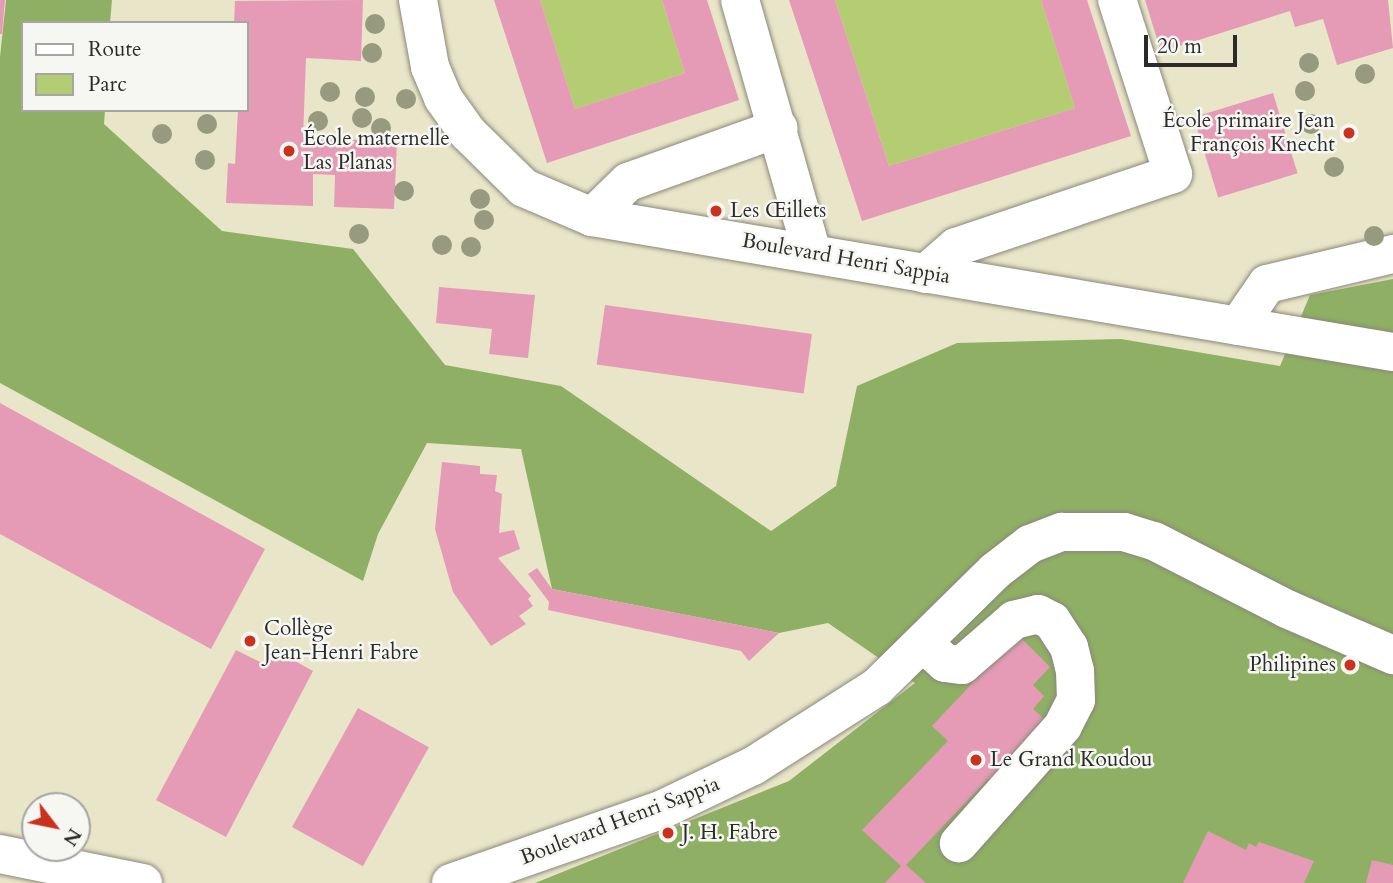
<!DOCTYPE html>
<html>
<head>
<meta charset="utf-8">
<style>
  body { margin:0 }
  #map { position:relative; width:1393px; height:883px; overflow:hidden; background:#e9e5c9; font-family:Cardo,serif }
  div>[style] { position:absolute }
  .green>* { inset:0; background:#b4cd72 }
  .forest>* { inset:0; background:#8fb064 }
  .building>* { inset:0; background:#e59bb6; transform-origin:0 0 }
  .roads { filter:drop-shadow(0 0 2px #8a887a) drop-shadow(0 0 2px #8a887a) }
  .minor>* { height:38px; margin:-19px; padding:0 19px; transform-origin:19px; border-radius:19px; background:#fff }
  .trees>* { width:20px; height:20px; margin:-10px; border-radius:50%; background:#979a7e }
  .dots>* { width:19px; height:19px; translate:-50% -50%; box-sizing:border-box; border:4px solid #f6f6f2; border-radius:50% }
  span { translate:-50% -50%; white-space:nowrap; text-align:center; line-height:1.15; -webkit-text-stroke:5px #f6f6f2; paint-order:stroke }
  .poi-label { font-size:21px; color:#2b2b2b }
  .right { translate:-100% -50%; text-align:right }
  .left { translate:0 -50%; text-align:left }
  .street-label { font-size:21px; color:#2b2b2b }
  .legend { position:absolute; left:21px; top:21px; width:228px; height:91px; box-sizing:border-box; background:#f6f6f2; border:2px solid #a5a5a2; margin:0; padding:9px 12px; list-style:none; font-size:21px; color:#2b2b2b }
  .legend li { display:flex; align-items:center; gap:14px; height:35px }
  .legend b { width:35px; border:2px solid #a5a5a2 }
  .north { position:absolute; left:21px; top:792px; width:70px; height:70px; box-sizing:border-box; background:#f6f6f2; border:2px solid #a5a5a2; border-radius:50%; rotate:122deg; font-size:19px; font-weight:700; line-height:28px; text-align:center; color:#2b2b2b }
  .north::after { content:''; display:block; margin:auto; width:24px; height:32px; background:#c8321e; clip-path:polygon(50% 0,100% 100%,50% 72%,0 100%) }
  .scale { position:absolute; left:1144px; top:35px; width:93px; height:32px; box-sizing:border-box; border:4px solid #2b2b2b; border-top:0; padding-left:9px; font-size:21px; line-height:24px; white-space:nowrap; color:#2b2b2b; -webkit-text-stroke:5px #f6f6f2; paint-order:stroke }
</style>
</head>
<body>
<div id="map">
  <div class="green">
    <div style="clip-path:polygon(540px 0,662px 0,685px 73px,575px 109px)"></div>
    <div style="clip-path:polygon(835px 0,1041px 0,1075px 108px,889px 166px)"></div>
  </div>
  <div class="forest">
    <div style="clip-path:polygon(6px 0,112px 0,110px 23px,23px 23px,23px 110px,105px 110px,104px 124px,222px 231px,353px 249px,445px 365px,561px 386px,771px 531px,836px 486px,857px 386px,957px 343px,1121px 339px,1280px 366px,1310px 295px,1393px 279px,1393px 883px,535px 883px,789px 781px,915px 683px,828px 623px,779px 633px,552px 589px,521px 449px,427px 443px,378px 534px,363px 581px,0 383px,0 57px)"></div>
  </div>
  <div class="building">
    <div style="clip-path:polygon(0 0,5px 0,2px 34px,0 34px)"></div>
    <div style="clip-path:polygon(363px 0,361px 61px,306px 58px,303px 137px,397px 142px,394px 209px,334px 207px,335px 175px,313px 174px,313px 206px,226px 203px,228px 163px,235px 164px,238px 110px,247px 110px,247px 23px,234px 23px,235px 1px)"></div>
    <div style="clip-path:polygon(494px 0,540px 0,575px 109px,685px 73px,662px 0,707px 0,739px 100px,547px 163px)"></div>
    <div style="clip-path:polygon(789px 0,835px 0,889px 166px,1075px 108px,1041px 0,1087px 0,1131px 136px,862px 221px)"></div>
    <div style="clip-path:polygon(1145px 0,1388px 0,1393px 48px,1337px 65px,1323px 19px,1295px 27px,1290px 11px,1161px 52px)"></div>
    <div style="left:1273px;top:93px;width:84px;height:83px;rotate:73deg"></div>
    <div style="clip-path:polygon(439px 287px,535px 295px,528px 358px,489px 354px,492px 329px,436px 323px)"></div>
    <div style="left:605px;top:305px;width:209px;height:60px;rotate:8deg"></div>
    <div style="clip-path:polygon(0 403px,265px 549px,211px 649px,0 534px)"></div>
    <div style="clip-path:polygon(442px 462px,480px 466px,480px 474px,497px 475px,495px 491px,502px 494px,499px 533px,514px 530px,520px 549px,498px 558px,531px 596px,528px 599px,533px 606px,519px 616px,526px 624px,491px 646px,453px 592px,435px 529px)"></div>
    <div style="clip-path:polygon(537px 568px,552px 589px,779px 633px,749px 661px,741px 651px,548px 610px,549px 602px,528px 574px)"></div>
    <div style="clip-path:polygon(1018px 635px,1050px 667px,1033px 685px,1044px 696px,1033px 709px,1049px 723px,997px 786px,988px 779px,906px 865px,926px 883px,885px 883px,901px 866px,862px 830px,948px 741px,932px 726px)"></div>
    <div style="clip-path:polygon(236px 650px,266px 665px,275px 650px,313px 671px,226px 837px,156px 800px)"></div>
    <div style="left:358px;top:708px;width:81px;height:136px;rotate:29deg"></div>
    <div style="clip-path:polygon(1208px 831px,1246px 850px,1249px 843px,1256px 847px,1259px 842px,1314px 861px,1304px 883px,1183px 883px)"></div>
    <div style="clip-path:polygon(1372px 860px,1393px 865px,1393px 883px,1366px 883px)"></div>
  </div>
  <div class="roads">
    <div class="minor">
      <div style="left:418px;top:0;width:68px;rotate:79.8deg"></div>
      <div style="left:430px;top:67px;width:34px;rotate:67deg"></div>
      <div style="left:443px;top:98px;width:43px;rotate:54.5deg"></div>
      <div style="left:468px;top:133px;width:78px;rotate:44.5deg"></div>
      <div style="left:524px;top:188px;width:74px;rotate:23.1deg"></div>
      <div style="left:592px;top:217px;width:812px;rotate:9.57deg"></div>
      <div style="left:740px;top:0;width:263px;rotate:74.1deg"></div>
      <div style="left:592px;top:217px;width:50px;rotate:-44.2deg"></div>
      <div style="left:628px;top:182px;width:160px;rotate:-19.7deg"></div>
      <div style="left:925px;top:274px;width:41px;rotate:-41.1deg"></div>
      <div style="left:956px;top:247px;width:229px;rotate:-18.6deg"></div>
      <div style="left:1173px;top:174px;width:183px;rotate:-107.8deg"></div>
      <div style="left:1238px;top:326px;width:51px;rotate:-55.4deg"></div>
      <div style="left:1267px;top:284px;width:130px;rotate:-13.4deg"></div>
      <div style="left:924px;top:644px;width:28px;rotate:42deg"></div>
      <div style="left:945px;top:663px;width:17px;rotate:7deg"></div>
      <div style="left:962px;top:665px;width:69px;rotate:-40.9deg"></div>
      <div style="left:1014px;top:620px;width:25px;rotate:-14deg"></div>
      <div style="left:1038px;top:614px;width:16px;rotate:27deg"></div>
      <div style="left:1052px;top:621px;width:31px;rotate:57deg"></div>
      <div style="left:1069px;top:647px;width:25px;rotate:76deg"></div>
      <div style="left:1075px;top:671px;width:29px;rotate:88deg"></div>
      <div style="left:1076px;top:700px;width:29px;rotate:117deg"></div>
      <div style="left:1063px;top:726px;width:157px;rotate:131.6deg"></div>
      <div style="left:0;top:854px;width:146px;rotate:11.5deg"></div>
      <div style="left:451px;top:883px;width:222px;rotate:-19.2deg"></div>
      <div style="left:661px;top:810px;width:102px;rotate:-25.6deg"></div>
      <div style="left:753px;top:766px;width:147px;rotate:-32.5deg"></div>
      <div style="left:877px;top:687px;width:165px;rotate:-44.5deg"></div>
      <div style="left:995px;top:571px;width:44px;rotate:-37.6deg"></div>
      <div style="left:1030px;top:544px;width:34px;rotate:-21deg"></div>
      <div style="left:1062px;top:532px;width:62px"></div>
      <div style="left:1124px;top:532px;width:31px;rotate:17deg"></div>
      <div style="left:1154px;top:541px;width:149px;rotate:27.1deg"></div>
      <div style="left:1287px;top:609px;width:116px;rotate:23.5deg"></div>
    </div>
  </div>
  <div class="trees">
    <div style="left:375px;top:24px"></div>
    <div style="left:372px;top:53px"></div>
    <div style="left:1309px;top:63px"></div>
    <div style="left:1365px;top:74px"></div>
    <div style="left:1305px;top:91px"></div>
    <div style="left:330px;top:92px"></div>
    <div style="left:365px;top:97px"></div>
    <div style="left:406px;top:99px"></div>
    <div style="left:362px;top:118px"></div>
    <div style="left:318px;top:121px"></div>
    <div style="left:207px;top:124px"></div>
    <div style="left:1311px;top:124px"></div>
    <div style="left:381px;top:128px"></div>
    <div style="left:162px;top:134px"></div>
    <div style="left:205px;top:160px"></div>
    <div style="left:1334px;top:167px"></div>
    <div style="left:404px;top:191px"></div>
    <div style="left:480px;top:199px"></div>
    <div style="left:484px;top:220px"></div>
    <div style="left:359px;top:234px"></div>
    <div style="left:1374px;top:236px"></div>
    <div style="left:442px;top:245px"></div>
    <div style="left:471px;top:247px"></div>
  </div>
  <div class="dots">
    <div style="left:1349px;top:133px;background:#c8321e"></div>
    <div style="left:289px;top:151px;background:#c8321e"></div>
    <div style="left:716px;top:211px;background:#c8321e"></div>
    <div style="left:250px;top:641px;background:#c8321e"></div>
    <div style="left:1350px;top:665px;background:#c8321e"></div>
    <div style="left:976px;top:760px;background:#c8321e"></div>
    <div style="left:668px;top:833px;background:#c8321e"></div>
  </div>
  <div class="poi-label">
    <span class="right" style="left:1335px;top:133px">École primaire Jean<br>François Knecht</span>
    <span class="left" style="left:303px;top:151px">École maternelle<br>Las Planas</span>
    <span class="left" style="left:730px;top:211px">Les Œillets</span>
    <span class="left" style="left:264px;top:641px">Collège<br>Jean-Henri Fabre</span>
    <span class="right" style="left:1336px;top:665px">Philipines</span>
    <span class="left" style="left:990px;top:760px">Le Grand Koudou</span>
    <span class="left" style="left:682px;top:833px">J. H. Fabre</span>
  </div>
  <div class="street-label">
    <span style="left:846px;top:259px;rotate:10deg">Boulevard Henri Sappia</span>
    <span style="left:620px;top:821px;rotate:-21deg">Boulevard Henri Sappia</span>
  </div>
  <ul class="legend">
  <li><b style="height:9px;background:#fff"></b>Route</li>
  <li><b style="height:19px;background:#b4cd72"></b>Parc</li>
  </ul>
  <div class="north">N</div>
  <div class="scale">20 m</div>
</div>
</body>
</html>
